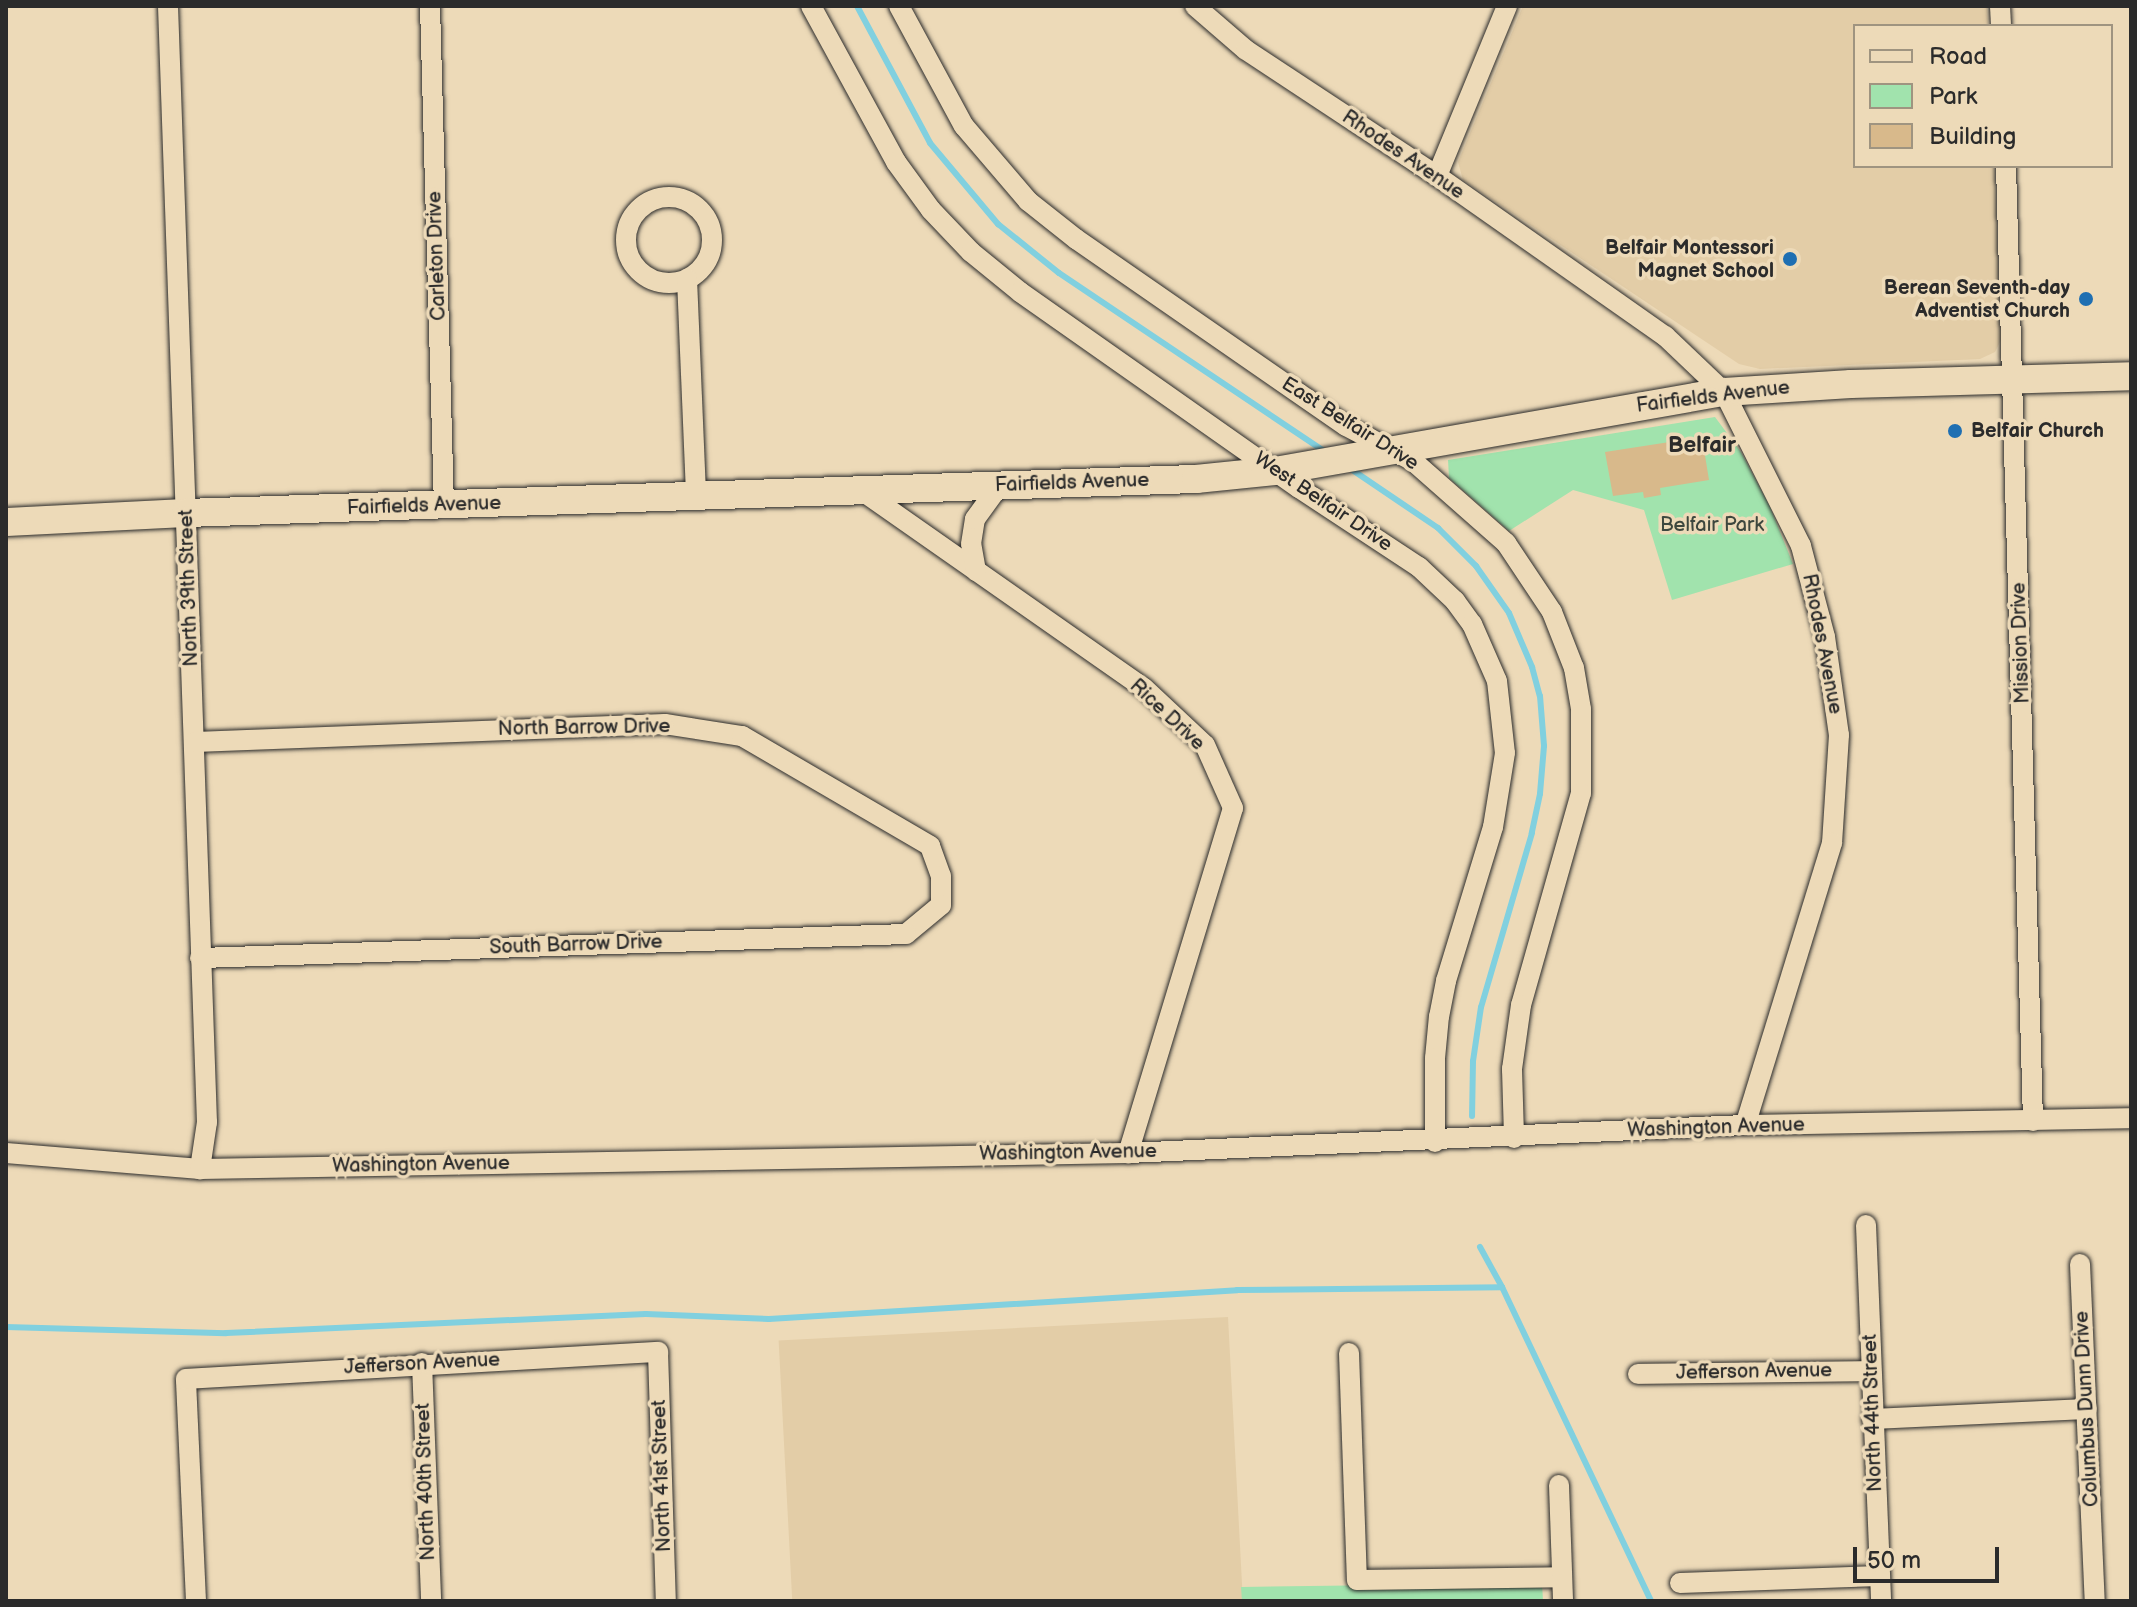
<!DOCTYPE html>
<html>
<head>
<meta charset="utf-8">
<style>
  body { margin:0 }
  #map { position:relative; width:2137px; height:1607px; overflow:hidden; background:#eddab8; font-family:"Balsamiq Sans",sans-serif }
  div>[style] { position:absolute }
  .built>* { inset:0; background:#e3cda7; transform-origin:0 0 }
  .green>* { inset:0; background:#a1e3ad }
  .stream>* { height:6px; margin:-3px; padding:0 3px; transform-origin:3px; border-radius:3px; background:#81d0df }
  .building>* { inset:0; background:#d8b98b }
  .roads { filter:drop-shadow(0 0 2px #2b2b2b) drop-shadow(0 0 2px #2b2b2b) }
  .street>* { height:20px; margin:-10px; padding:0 10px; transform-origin:10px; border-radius:10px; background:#eddab8 }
  .street>.ring { margin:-10px; padding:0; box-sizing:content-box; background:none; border:20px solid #eddab8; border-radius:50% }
  .secondary>* { height:28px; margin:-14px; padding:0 14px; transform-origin:14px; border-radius:14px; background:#eddab8 }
  .dots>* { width:22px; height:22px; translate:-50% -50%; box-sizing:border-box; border:4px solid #eddab8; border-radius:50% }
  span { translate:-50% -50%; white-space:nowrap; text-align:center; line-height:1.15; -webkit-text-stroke:7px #eddab8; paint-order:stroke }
  .street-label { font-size:20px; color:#2b2b2b }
  .poi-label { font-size:20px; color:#2b2b2b; font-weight:700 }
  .right { translate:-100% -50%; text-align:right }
  .left { translate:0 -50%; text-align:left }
  .park-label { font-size:20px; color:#3d473e }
  .neighbourhood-label { font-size:22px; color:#2b2b2b; font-weight:700 }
  .frame { position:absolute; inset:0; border:8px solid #2b2b2b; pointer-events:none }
  .legend { position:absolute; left:1853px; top:24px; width:260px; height:144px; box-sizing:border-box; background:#eddab8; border:2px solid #9f9480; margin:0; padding:10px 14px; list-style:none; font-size:24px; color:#2b2b2b }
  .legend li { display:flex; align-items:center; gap:16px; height:40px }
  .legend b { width:40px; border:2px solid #9f9480 }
  .scale { position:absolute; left:1853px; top:1547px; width:146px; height:36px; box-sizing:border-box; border:4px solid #2b2b2b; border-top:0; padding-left:10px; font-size:24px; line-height:28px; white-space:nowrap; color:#2b2b2b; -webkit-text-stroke:6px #eddab8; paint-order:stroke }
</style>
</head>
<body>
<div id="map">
  <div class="built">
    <div style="clip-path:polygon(1523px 6px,1987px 6px,1988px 26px,1855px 26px,1855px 166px,1994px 166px,2002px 338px,1995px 352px,1980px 359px,1760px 369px,1739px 364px,1463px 180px,1458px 162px)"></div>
    <div style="left:1228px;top:1317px;width:284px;height:450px;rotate:87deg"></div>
  </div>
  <div class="green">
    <div style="clip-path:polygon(1715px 417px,1741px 452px,1770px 507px,1793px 564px,1672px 600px,1644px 510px,1573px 490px,1509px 531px,1449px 478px,1448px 460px)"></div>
    <div style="clip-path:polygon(1542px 1583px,1543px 1601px,1242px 1601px,1241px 1587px)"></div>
  </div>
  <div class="stream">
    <div style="left:857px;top:6px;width:155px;rotate:61.9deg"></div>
    <div style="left:930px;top:143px;width:106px;rotate:50deg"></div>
    <div style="left:998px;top:224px;width:78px;rotate:38.8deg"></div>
    <div style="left:1059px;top:273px;width:321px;rotate:33.9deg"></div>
    <div style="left:1348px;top:467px;width:109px;rotate:34.1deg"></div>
    <div style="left:1438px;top:528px;width:54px;rotate:45deg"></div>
    <div style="left:1476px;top:566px;width:57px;rotate:54.9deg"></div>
    <div style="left:1509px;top:613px;width:59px;rotate:66.9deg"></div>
    <div style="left:1532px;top:667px;width:30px;rotate:75deg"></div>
    <div style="left:1540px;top:696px;width:50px;rotate:85.4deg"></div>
    <div style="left:1544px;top:746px;width:48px;rotate:94.8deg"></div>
    <div style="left:1540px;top:794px;width:40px;rotate:102deg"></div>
    <div style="left:1532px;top:833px;width:181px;rotate:106.3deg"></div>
    <div style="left:1481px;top:1007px;width:55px;rotate:98.4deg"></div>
    <div style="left:1473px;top:1061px;width:55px;rotate:91deg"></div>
    <div style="left:1480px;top:1247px;width:46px;rotate:61.2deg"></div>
    <div style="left:1502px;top:1287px;width:348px;rotate:64.6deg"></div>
    <div style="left:6px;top:1327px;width:220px;rotate:1.6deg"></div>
    <div style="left:226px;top:1333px;width:420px;rotate:-2.6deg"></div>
    <div style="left:646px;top:1314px;width:123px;rotate:2.3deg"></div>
    <div style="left:769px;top:1319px;width:469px;rotate:-3.5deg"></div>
    <div style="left:1237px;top:1290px;width:265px;rotate:-0.6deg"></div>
  </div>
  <div class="building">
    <div style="clip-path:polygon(1702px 437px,1709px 480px,1660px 488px,1661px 495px,1644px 498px,1643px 492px,1613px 496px,1605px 452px)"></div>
  </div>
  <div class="roads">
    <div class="street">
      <div style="left:168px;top:6px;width:1117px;rotate:88deg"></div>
      <div style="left:207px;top:1122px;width:48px;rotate:98.5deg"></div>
      <div style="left:430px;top:6px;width:500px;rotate:88.4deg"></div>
      <div style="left:811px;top:6px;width:178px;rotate:61.4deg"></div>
      <div style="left:896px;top:162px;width:59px;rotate:53.9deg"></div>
      <div style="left:931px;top:210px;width:58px;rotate:46.4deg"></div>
      <div style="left:971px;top:252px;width:63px;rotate:39.2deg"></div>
      <div style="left:1020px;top:292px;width:341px;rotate:35.1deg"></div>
      <div style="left:1299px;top:488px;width:144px;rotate:33.4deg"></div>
      <div style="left:1419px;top:567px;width:50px;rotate:43.4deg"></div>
      <div style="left:1455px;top:601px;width:29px;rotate:54deg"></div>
      <div style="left:1472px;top:624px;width:62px;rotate:66.3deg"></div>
      <div style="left:1497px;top:681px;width:72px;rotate:83.7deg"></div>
      <div style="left:1505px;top:753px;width:75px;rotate:99.2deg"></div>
      <div style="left:1493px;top:827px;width:161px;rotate:107deg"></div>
      <div style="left:1446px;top:981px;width:36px;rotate:101deg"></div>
      <div style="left:1439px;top:1016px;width:42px;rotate:95.4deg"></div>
      <div style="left:1435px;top:1058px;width:84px;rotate:90deg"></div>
      <div style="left:899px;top:6px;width:136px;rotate:61.6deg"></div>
      <div style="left:964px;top:126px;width:99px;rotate:49.5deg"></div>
      <div style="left:1028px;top:201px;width:61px;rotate:38.4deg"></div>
      <div style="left:1076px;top:239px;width:328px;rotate:34.7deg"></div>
      <div style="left:1346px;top:426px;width:76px;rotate:27.6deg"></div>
      <div style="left:1413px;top:461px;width:124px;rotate:41.4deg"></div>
      <div style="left:1506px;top:543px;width:83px;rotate:56.3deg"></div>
      <div style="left:1552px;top:612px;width:60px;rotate:68.6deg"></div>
      <div style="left:1574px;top:668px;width:42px;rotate:80.3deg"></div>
      <div style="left:1581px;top:709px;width:84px;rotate:90deg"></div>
      <div style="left:1581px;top:793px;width:220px;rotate:105.8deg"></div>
      <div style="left:1521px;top:1005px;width:65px;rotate:98deg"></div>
      <div style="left:1512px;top:1069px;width:69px;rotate:88.3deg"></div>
      <div style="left:1195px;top:6px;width:67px;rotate:40.8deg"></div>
      <div style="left:1246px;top:50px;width:229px;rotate:33.4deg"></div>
      <div style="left:1437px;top:176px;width:279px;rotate:35.1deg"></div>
      <div style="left:1665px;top:336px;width:81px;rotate:43.5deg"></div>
      <div style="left:1724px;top:392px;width:172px;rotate:63.4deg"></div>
      <div style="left:1801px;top:546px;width:94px;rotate:75.2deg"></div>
      <div style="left:1825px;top:637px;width:99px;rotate:81.9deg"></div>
      <div style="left:1839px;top:735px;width:108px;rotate:93.7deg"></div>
      <div style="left:1832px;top:843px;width:295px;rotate:107.1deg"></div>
      <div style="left:2000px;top:6px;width:20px;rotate:87deg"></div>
      <div style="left:2006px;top:166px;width:955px;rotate:88.38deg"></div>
      <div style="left:1437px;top:176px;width:184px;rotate:-67.6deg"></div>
      <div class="ring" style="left:626px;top:197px;width:66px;height:66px"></div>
      <div style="left:687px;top:279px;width:217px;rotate:87.6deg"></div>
      <div style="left:861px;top:490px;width:345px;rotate:35deg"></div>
      <div style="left:1144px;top:688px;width:83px;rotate:43.1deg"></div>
      <div style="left:1205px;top:745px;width:69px;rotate:66deg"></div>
      <div style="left:1233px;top:808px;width:361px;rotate:106.9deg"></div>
      <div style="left:976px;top:571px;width:27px;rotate:-100deg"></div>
      <div style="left:971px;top:544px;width:25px;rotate:-81deg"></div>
      <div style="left:975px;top:519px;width:41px;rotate:-54deg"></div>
      <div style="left:195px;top:742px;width:470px;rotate:-2.2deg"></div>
      <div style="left:665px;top:724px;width:78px;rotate:8.9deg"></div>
      <div style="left:742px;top:736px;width:218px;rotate:30.3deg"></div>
      <div style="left:930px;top:846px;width:32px;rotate:70deg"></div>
      <div style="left:941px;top:876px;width:29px;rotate:90deg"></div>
      <div style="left:941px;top:905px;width:45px;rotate:140.4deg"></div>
      <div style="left:906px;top:934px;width:706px;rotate:178.05deg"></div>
      <div style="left:6px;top:1153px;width:195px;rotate:4.7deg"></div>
      <div style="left:200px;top:1169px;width:928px;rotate:-0.99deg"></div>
      <div style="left:1128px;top:1153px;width:618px;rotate:-2.6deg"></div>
      <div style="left:1745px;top:1125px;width:386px;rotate:-1deg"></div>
      <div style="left:1866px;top:1225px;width:376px;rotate:87.7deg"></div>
      <div style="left:2080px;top:1264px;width:337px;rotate:87.5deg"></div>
      <div style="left:1349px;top:1353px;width:227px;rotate:88deg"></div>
      <div style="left:1357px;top:1580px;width:205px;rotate:-0.8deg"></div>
      <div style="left:422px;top:1363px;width:238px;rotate:87.8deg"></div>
      <div style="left:1638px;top:1374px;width:232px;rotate:-0.7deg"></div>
      <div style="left:1872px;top:1419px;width:215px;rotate:-2.7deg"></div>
      <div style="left:1559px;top:1485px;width:116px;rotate:88deg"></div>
      <div style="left:1680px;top:1583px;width:200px;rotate:-2deg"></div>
      <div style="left:196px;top:1601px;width:222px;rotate:-92.6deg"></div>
      <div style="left:186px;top:1379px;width:473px;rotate:-3.3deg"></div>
      <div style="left:658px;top:1352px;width:249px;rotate:88.2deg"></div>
    </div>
    <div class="secondary">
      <div style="left:6px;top:522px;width:180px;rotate:-2.9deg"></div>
      <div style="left:186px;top:513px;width:1011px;rotate:-1.93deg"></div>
      <div style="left:1196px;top:479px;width:79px;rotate:-5.8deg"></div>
      <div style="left:1275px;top:471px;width:456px;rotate:-10deg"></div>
      <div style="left:1724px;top:392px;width:127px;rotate:-3.6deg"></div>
      <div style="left:1851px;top:384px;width:280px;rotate:-1.6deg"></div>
    </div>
  </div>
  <div class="dots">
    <div style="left:1790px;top:259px;background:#1f6fb2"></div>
    <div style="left:2086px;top:299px;background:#1f6fb2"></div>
    <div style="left:1955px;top:431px;background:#1f6fb2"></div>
  </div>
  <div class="street-label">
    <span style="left:1403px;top:155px;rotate:34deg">Rhodes Avenue</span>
    <span style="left:437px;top:256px;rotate:-92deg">Carleton Drive</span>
    <span style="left:1713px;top:397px;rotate:-7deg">Fairfields Avenue</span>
    <span style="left:1350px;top:424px;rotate:32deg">East Belfair Drive</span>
    <span style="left:1072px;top:483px;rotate:-2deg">Fairfields Avenue</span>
    <span style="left:1323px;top:502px;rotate:34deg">West Belfair Drive</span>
    <span style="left:424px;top:506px;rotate:-2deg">Fairfields Avenue</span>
    <span style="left:189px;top:588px;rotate:-92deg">North 39th Street</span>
    <span style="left:2021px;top:643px;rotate:-92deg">Mission Drive</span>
    <span style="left:1822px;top:644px;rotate:79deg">Rhodes Avenue</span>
    <span style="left:1167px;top:715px;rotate:43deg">Rice Drive</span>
    <span style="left:584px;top:728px;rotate:-1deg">North Barrow Drive</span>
    <span style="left:576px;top:945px;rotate:-2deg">South Barrow Drive</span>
    <span style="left:1716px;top:1128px;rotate:-2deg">Washington Avenue</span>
    <span style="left:1068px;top:1153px;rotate:-1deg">Washington Avenue</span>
    <span style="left:421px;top:1165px;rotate:-1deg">Washington Avenue</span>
    <span style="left:422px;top:1364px;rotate:-3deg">Jefferson Avenue</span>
    <span style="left:1754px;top:1372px;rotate:-1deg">Jefferson Avenue</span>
    <span style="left:2087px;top:1409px;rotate:-93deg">Columbus Dunn Drive</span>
    <span style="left:1873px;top:1413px;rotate:-92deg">North 44th Street</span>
    <span style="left:662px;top:1476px;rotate:-92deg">North 41st Street</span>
    <span style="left:426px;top:1482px;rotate:-92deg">North 40th Street</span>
  </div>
  <div class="poi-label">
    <span class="right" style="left:1774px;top:260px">Belfair Montessori<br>Magnet School</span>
    <span class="right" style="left:2070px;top:300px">Berean Seventh-day<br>Adventist Church</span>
    <span class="left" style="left:1971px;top:431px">Belfair Church</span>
  </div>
  <div class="park-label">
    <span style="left:1712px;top:525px">Belfair Park</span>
  </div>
  <div class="neighbourhood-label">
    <span style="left:1702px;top:446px">Belfair</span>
  </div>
  <div class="frame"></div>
  <ul class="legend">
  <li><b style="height:10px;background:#eddab8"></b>Road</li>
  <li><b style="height:22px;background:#a1e3ad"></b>Park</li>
  <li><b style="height:22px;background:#d8b98b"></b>Building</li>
  </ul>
  <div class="scale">50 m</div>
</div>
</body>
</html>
